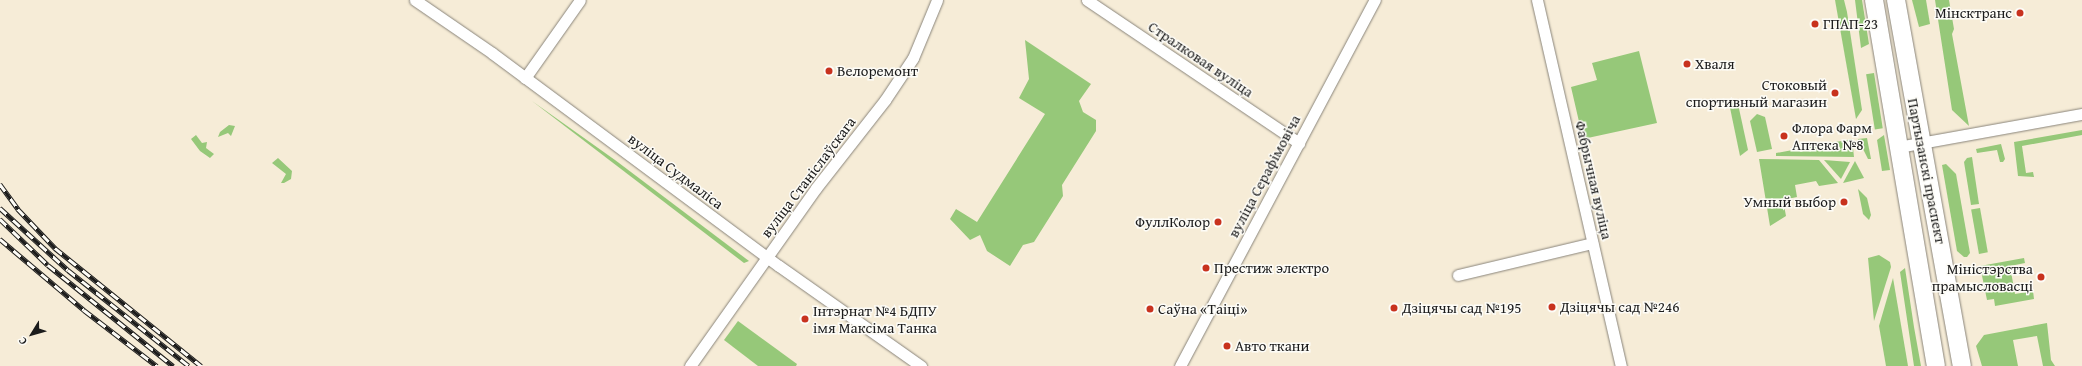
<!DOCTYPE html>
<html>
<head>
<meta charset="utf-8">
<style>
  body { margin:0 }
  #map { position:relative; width:2082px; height:366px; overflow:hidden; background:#f6ecd7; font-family:"Gentium Book Plus",serif }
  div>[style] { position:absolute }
  .green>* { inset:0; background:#96c879; transform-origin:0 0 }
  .roads { filter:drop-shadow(0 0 1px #89847a) drop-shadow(0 0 1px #89847a) }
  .street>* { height:11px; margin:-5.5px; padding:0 5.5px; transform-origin:5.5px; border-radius:5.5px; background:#fff }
  .primary>* { height:18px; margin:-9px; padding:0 9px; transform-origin:9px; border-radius:9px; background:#fff }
  .rail>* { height:4.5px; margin-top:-2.25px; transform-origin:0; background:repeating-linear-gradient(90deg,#fdfcf7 0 9px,#1c1c1c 0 18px); box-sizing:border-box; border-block:1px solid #1c1c1c }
  .dots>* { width:11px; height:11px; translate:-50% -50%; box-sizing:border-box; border:2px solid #fdfcf7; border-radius:50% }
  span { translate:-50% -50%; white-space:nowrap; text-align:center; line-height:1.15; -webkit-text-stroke:3px #fdfcf7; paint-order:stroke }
  .poi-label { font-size:15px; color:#1c1c1c }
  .right { translate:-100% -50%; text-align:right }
  .left { translate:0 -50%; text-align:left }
  .street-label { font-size:15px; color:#1c1c1c }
  .north { position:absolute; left:12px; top:314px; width:40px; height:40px; -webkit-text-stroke:3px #fdfcf7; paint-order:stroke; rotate:233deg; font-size:11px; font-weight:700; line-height:16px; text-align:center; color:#1c1c1c }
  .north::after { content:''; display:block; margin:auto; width:14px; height:18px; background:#1c1c1c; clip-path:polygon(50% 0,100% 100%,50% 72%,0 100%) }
</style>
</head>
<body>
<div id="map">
  <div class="green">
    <div style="clip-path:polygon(1835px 0,1844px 0,1847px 12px,1862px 110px,1856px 119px)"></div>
    <div style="clip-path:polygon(1855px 0,1862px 0,1869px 44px,1861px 48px)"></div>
    <div style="clip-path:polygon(1912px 0,1926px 0,1930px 24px,1919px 27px)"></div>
    <div style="clip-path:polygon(1935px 0,1949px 0,1954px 29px,1952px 34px,1969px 126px,1952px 110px)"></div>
    <div style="clip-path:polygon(1025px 40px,1091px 84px,1079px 101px,1083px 112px,1096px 120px,1096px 131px,1062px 185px,1063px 196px,1034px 242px,1023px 245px,1010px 266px,987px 251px,980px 235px,970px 240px,950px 219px,956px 209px,977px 222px,1045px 114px,1019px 98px,1029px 79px)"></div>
    <div style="clip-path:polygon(1639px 51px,1657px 123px,1583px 139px,1571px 87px,1597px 80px,1592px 63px)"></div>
    <div style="left:1874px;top:73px;width:56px;height:8px;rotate:81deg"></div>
    <div style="clip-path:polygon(532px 101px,615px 160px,749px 261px,744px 263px)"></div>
    <div style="clip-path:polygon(1734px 101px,1738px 104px,1748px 150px,1740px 156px,1729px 103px)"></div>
    <div style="clip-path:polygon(1757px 114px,1765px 117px,1772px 149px,1757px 152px,1750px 121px)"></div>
    <div style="clip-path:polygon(229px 125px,235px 126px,231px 136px,228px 133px,218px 137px,220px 132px)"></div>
    <div style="clip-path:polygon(2082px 130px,2082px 135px,2022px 146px,2026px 173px,2033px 172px,2034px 177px,2018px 176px,2014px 142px)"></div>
    <div style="clip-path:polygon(196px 135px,202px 143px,207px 142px,206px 148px,214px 154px,210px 158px,200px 151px,191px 139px)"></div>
    <div style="clip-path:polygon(1884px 135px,1890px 170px,1882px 171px,1877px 140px)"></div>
    <div style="clip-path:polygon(1867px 138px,1871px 159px,1868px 159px,1858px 139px)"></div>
    <div style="clip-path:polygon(1852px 139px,1854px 157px,1776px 156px,1776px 153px)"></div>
    <div style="clip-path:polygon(2001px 144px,2005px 159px,2003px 162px,2000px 162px,1997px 150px,1977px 153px,1976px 149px)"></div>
    <div style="clip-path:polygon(1972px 157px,1979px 204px,1971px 205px,1964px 162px,1967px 158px)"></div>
    <div style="clip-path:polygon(278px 158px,292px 171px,291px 179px,284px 183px,281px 183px,286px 174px,272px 163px)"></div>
    <div style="clip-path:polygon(1759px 159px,1819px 160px,1838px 183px,1819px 186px,1816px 181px,1795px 185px,1797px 197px,1783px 200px,1786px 216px,1770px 226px)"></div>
    <div style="clip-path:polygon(1824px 160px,1850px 162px,1841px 179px)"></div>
    <div style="clip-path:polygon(1855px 161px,1864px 178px,1843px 183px)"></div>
    <div style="clip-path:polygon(1946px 164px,1956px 174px,1970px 253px,1967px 257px,1964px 257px,1957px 251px,1942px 165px)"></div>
    <div style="clip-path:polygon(1858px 189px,1867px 198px,1871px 215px,1869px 220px,1863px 214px)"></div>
    <div style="left:1980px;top:208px;width:45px;height:9px;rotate:80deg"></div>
    <div style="clip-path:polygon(1879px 255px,1890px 262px,1891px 267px,1874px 321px,1868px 258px)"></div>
    <div style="clip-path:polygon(2024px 258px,2025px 263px,2010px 266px,2015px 294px,2033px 291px,2034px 299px,1995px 306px,1994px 299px,1987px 300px,1980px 266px)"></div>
    <div style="clip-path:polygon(1905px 268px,1914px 327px,1921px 366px,1914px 366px,1900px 272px)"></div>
    <div style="clip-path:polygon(1893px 278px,1908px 366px,1886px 366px,1879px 326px)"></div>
    <div style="clip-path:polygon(738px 321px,797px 364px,796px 366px,758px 366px,724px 340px)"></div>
    <div style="clip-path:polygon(2047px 323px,2051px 360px,2055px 366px,2043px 366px,2037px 336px,2013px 340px,2018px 366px,1982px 366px,1976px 346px,1984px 335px)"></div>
  </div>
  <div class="roads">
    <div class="street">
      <div style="left:415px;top:0;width:93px;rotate:34.5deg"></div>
      <div style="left:492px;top:53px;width:357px;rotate:36.6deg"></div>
      <div style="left:779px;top:266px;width:174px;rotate:35.2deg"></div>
      <div style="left:1087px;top:0;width:256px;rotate:34deg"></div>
      <div style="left:1537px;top:0;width:376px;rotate:77.1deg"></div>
      <div style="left:525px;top:78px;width:95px;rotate:-54.8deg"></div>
      <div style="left:1898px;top:147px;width:187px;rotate:-10.2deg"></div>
      <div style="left:1458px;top:275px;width:138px;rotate:-13.4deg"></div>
      <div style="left:690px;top:366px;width:218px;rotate:-54.7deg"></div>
      <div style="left:816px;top:188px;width:112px;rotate:-51.9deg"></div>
      <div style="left:885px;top:100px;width:50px;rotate:-56.3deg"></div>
      <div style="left:913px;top:58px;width:63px;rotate:-67.5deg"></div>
      <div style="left:1180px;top:366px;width:415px;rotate:-62deg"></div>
    </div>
    <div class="primary">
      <div style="left:1874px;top:0;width:371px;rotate:80.4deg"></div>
      <div style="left:1896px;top:0;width:372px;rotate:79.8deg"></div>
    </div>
  </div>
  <div class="rail">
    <div style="left:0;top:184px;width:31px;rotate:54deg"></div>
    <div style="left:18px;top:209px;width:54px;rotate:46.5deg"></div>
    <div style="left:55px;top:248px;width:188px;rotate:38.9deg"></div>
    <div style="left:0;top:208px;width:92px;rotate:42.4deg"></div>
    <div style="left:68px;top:270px;width:154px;rotate:38.4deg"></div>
    <div style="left:0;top:219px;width:66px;rotate:43.8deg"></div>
    <div style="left:48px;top:265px;width:161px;rotate:38.9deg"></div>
    <div style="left:0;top:239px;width:110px;rotate:40.2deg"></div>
    <div style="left:84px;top:310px;width:92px;rotate:37.5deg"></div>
  </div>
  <div class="dots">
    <div style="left:2020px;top:13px;background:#c8321e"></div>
    <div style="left:1815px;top:24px;background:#c8321e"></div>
    <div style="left:1687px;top:64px;background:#c8321e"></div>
    <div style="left:829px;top:71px;background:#c8321e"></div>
    <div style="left:1835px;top:93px;background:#c8321e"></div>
    <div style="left:1784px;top:136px;background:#c8321e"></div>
    <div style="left:1844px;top:202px;background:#c8321e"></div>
    <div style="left:1218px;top:222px;background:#c8321e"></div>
    <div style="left:1206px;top:268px;background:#c8321e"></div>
    <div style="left:2041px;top:277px;background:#c8321e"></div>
    <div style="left:1552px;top:307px;background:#c8321e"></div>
    <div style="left:1394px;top:308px;background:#c8321e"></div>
    <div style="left:1150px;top:309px;background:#c8321e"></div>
    <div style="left:805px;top:319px;background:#c8321e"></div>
    <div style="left:1227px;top:346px;background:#c8321e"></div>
  </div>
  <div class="poi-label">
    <span class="right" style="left:2012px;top:13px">Мінсктранс</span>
    <span class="left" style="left:1823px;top:24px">ГПАП-23</span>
    <span class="left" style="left:1695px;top:64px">Хваля</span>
    <span class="left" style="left:837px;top:71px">Велоремонт</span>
    <span class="right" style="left:1827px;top:93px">Стоковый<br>спортивный магазин</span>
    <span class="left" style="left:1792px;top:136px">Флора Фарм<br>Аптека №8</span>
    <span class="right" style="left:1836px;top:202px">Умный выбор</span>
    <span class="right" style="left:1210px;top:222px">ФуллКолор</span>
    <span class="left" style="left:1214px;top:268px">Престиж электро</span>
    <span class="right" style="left:2033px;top:277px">Міністэрства<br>прамысловасці</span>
    <span class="left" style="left:1560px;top:307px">Дзіцячы сад №246</span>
    <span class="left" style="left:1402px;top:308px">Дзіцячы сад №195</span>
    <span class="left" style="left:1158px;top:309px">Саўна «Таіці»</span>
    <span class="left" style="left:813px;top:319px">Інтэрнат №4 БДПУ<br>імя Максіма Танка</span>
    <span class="left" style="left:1235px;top:346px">Авто ткани</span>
  </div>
  <div class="street-label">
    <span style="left:1201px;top:59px;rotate:34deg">Стралковая вуліца</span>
    <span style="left:676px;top:171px;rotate:37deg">вуліца Судмаліса</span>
    <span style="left:1927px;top:171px;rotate:79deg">Партызанскі праспект</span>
    <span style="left:1264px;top:176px;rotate:-62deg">вуліца Серафімовіча</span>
    <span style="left:808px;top:177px;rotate:-53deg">вуліца Станіслаўскага</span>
    <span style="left:1594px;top:180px;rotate:77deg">Фабрычная вуліца</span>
  </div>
  <div class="north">С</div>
</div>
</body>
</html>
